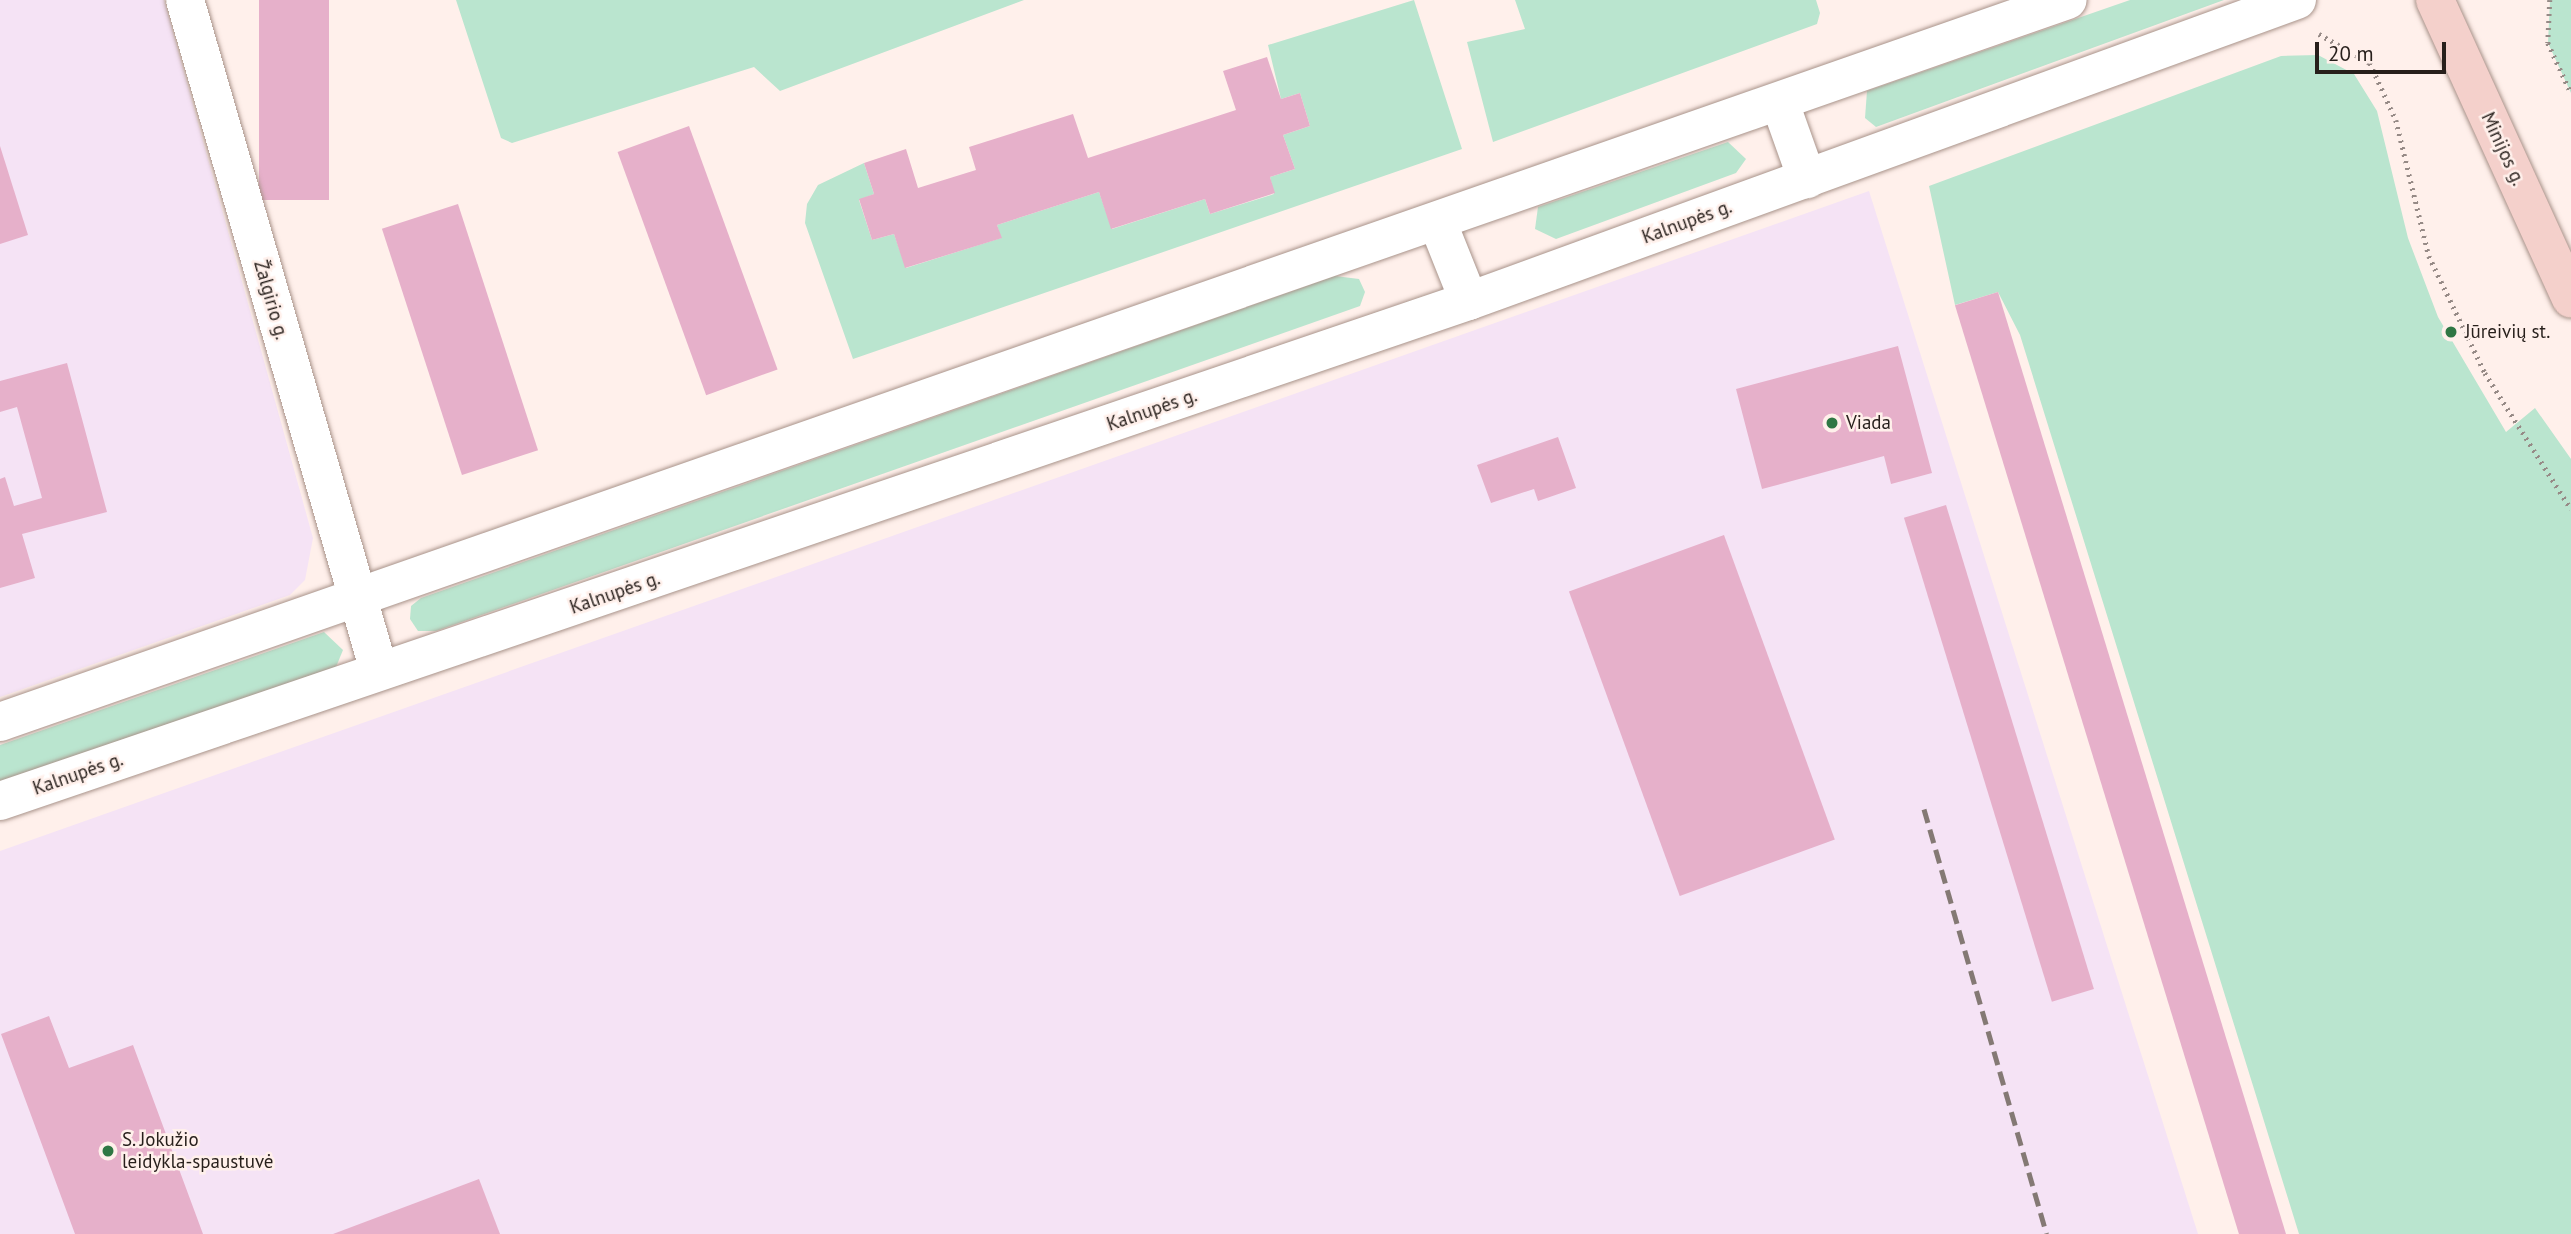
<!DOCTYPE html>
<html>
<head>
<meta charset="utf-8">
<style>
  body { margin:0 }
  #map { position:relative; width:2571px; height:1234px; overflow:hidden; background:#fff0eb; font-family:"PT Sans",sans-serif }
  div>[style] { position:absolute }
  .industrial>* { inset:0; background:#f5e3f5 }
  .green>* { inset:0; background:#bae5cf }
  .building>* { inset:0; background:#e6b0ca; transform-origin:0 0 }
  .path>* { height:4.5px; margin-top:-2.25px; transform-origin:0; background:repeating-linear-gradient(90deg,#968a86 0 2px,transparent 0 7px) }
  .roads { filter:drop-shadow(0 0 2px #a9938a) drop-shadow(0 0 2px #a9938a) }
  .minor>* { height:38px; margin:-19px; padding:0 19px; transform-origin:19px; border-radius:19px; background:#fff }
  .major>* { height:38px; margin:-19px; padding:0 19px; transform-origin:19px; border-radius:19px; background:#f4d0cb }
  .rail>* { height:5px; margin-top:-2.5px; transform-origin:0; background:repeating-linear-gradient(90deg,#847974 0 14px,transparent 0 21px) }
  .dots>* { width:19px; height:19px; translate:-50% -50%; box-sizing:border-box; border:4px solid #fff0eb; border-radius:50% }
  span { translate:-50% -50%; white-space:nowrap; text-align:center; line-height:1.15; -webkit-text-stroke:5px #fff0eb; paint-order:stroke }
  .street-label { font-size:19px; color:#271f1b }
  .poi-label { font-size:19px; color:#271f1b }
  .left { translate:0 -50%; text-align:left }
  .scale { position:absolute; left:2315px; top:42px; width:131px; height:32px; box-sizing:border-box; border:4px solid #271f1b; border-top:0; padding-left:9px; font-size:21px; line-height:24px; white-space:nowrap; color:#271f1b; -webkit-text-stroke:5px #fff0eb; paint-order:stroke }
</style>
</head>
<body>
<div id="map">
  <div class="industrial">
    <div style="clip-path:polygon(0 0,164px 0,313px 538px,305px 580px,290px 595px,0 697px)"></div>
    <div style="clip-path:polygon(1869px 191px,2198px 1234px,0 1234px,0 851px)"></div>
  </div>
  <div class="green">
    <div style="clip-path:polygon(456px 0,1024px 0,780px 91px,754px 67px,512px 143px,501px 138px)"></div>
    <div style="clip-path:polygon(1414px 0,1462px 149px,853px 359px,805px 223px,807px 204px,818px 185px,864px 163px,874px 194px,859px 200px,872px 240px,894px 234px,906px 268px,1001px 238px,997px 225px,1099px 192px,1112px 229px,1205px 199px,1210px 214px,1274px 194px,1270px 177px,1295px 169px,1283px 135px,1310px 126px,1300px 93px,1281px 99px,1268px 45px)"></div>
    <div style="clip-path:polygon(1515px 0,1816px 0,1820px 13px,1817px 24px,1493px 142px,1467px 42px,1525px 29px)"></div>
    <div style="clip-path:polygon(2130px 0,2224px 0,1876px 127px,1865px 118px,1867px 91px)"></div>
    <div style="clip-path:polygon(2550px 0,2571px 0,2571px 93px,2548px 43px)"></div>
    <div style="clip-path:polygon(2318px 55px,2354px 74px,2377px 111px,2408px 238px,2438px 317px,2506px 432px,2535px 408px,2571px 459px,2571px 1234px,2299px 1234px,2020px 335px,1998px 292px,1955px 305px,1929px 186px,2281px 56px)"></div>
    <div style="clip-path:polygon(1728px 142px,1746px 159px,1736px 173px,1556px 239px,1535px 229px,1538px 207px)"></div>
    <div style="clip-path:polygon(1335px 276px,1359px 279px,1365px 292px,1360px 306px,436px 631px,418px 631px,410px 619px,411px 606px,421px 598px)"></div>
    <div style="clip-path:polygon(324px 632px,343px 650px,336px 667px,0 784px,0 745px)"></div>
  </div>
  <div class="building">
    <div style="left:259px;top:0;width:70px;height:200px"></div>
    <div style="clip-path:polygon(1267px 57px,1281px 99px,1300px 93px,1310px 126px,1283px 135px,1295px 169px,1270px 177px,1275px 193px,1210px 214px,1205px 199px,1111px 229px,1099px 192px,997px 225px,1002px 238px,905px 268px,894px 234px,872px 240px,859px 199px,874px 194px,864px 163px,906px 149px,918px 188px,976px 170px,969px 147px,1073px 114px,1088px 158px,1236px 110px,1223px 71px)"></div>
    <div style="left:689px;top:126px;width:259px;height:76px;rotate:70deg"></div>
    <div style="clip-path:polygon(0 146px,28px 235px,0 244px)"></div>
    <div style="left:458px;top:204px;width:259px;height:80px;rotate:72deg"></div>
    <div style="left:1998px;top:292px;width:986px;height:45px;rotate:73deg"></div>
    <div style="clip-path:polygon(1898px 346px,1932px 473px,1891px 484px,1884px 456px,1762px 489px,1736px 389px)"></div>
    <div style="clip-path:polygon(67px 363px,107px 512px,22px 534px,35px 578px,0 588px,0 479px,5px 477px,14px 506px,42px 498px,17px 407px,0 412px,0 381px)"></div>
    <div style="clip-path:polygon(1558px 437px,1576px 488px,1538px 501px,1534px 489px,1491px 503px,1477px 465px)"></div>
    <div style="left:1946px;top:505px;width:506px;height:44px;rotate:73deg"></div>
    <div style="left:1724px;top:535px;width:324px;height:165px;rotate:70deg"></div>
    <div style="clip-path:polygon(49px 1016px,69px 1068px,133px 1045px,203px 1234px,75px 1234px,1px 1034px)"></div>
    <div style="clip-path:polygon(479px 1179px,500px 1234px,333px 1234px)"></div>
  </div>
  <div class="path">
    <div style="left:2550px;top:0;width:43px;rotate:92.7deg"></div>
    <div style="left:2548px;top:43px;width:55px;rotate:65.3deg"></div>
    <div style="left:2319px;top:34px;width:59px;rotate:29.6deg"></div>
    <div style="left:2370px;top:63px;width:63px;rotate:65.5deg"></div>
    <div style="left:2396px;top:120px;width:140px;rotate:76.4deg"></div>
    <div style="left:2429px;top:256px;width:130px;rotate:64.4deg"></div>
    <div style="left:2485px;top:373px;width:161px;rotate:57.7deg"></div>
  </div>
  <div class="roads">
    <div class="minor">
      <div style="left:185px;top:0;width:698px;rotate:73.87deg"></div>
      <div style="left:1780px;top:103px;width:81px;rotate:70.4deg"></div>
      <div style="left:1437px;top:221px;width:86px;rotate:68.2deg"></div>
      <div style="left:0;top:722px;width:2190px;rotate:-19.25deg"></div>
      <div style="left:0;top:801px;width:1552px;rotate:-18.8deg"></div>
      <div style="left:1469px;top:301px;width:881px;rotate:-19.98deg"></div>
    </div>
    <div class="major">
      <div style="left:2435px;top:0;width:328px;rotate:65.5deg"></div>
    </div>
  </div>
  <div class="rail">
    <div style="left:1924px;top:809px;width:442px;rotate:73.9deg"></div>
  </div>
  <div class="dots">
    <div style="left:2451px;top:332px;background:#2f7744"></div>
    <div style="left:1832px;top:423px;background:#2f7744"></div>
    <div style="left:108px;top:1151px;background:#2f7744"></div>
  </div>
  <div class="street-label">
    <span style="left:2503px;top:149px;rotate:65deg">Minijos g.</span>
    <span style="left:1687px;top:222px;rotate:-20deg">Kalnupės g.</span>
    <span style="left:271px;top:300px;rotate:74deg">Žalgirio g.</span>
    <span style="left:1152px;top:410px;rotate:-19deg">Kalnupės g.</span>
    <span style="left:615px;top:593px;rotate:-19deg">Kalnupės g.</span>
    <span style="left:78px;top:774px;rotate:-19deg">Kalnupės g.</span>
  </div>
  <div class="poi-label">
    <span class="left" style="left:2465px;top:332px">Jūreivių st.</span>
    <span class="left" style="left:1846px;top:423px">Viada</span>
    <span class="left" style="left:122px;top:1151px">S. Jokužio<br>leidykla-spaustuvė</span>
  </div>
  <div class="scale">20 m</div>
</div>
</body>
</html>
